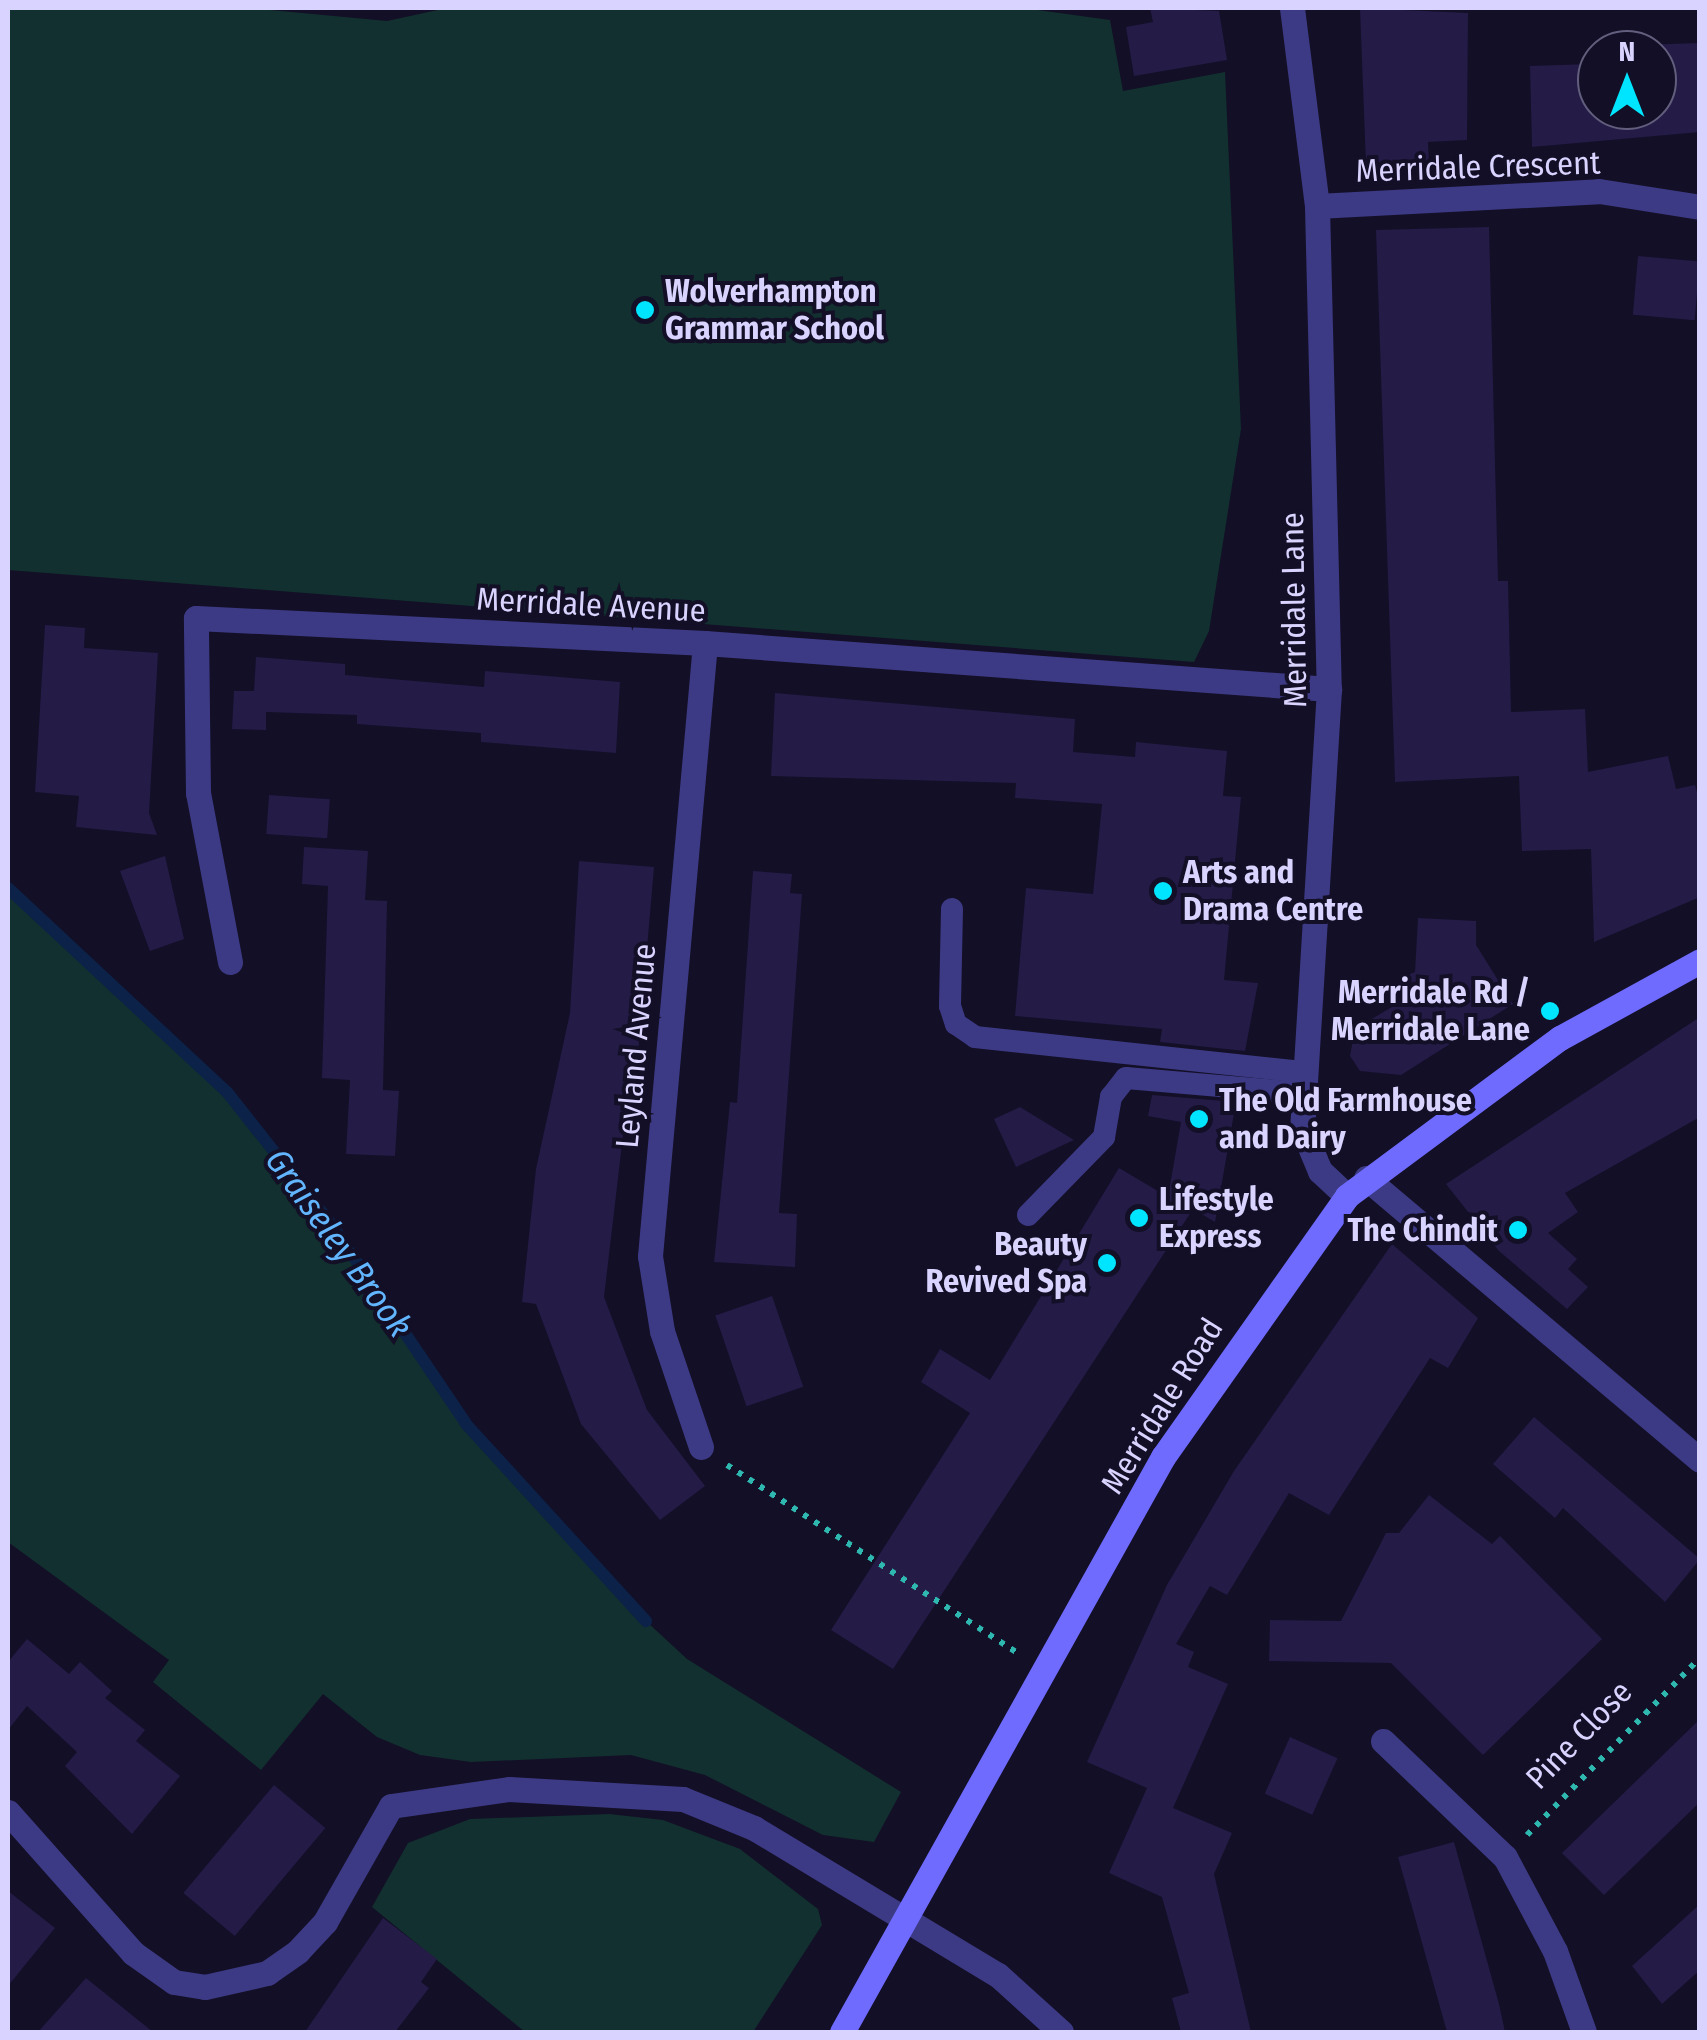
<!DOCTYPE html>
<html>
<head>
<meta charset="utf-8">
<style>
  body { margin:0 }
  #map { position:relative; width:1707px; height:2040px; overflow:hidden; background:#130f26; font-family:"Fira Sans Condensed",sans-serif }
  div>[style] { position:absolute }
  .green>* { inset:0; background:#12302f }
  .stream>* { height:12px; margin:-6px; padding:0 6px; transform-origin:6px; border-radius:6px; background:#0c2248 }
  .building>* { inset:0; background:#241b47; transform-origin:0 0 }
  .path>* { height:6px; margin-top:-3px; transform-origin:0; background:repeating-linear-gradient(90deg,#2fb8b0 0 5px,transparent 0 13px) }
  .lane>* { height:22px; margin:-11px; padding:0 11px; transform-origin:11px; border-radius:11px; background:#3d3a85 }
  .street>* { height:25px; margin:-12.5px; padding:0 12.5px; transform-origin:12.5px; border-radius:12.5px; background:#3d3a85 }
  .secondary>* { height:25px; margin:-12.5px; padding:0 12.5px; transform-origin:12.5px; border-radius:12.5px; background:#6f6bff }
  .dots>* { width:28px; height:28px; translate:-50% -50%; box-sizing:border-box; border:5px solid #130f26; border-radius:50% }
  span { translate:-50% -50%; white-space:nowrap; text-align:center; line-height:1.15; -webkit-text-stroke:8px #130f26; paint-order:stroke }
  .street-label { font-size:32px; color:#d9d4ff }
  .poi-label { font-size:32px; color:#d9d4ff; font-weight:700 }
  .left { translate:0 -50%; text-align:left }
  .right { translate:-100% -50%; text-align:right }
  .water-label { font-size:35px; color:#62b6ff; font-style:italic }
  .frame { position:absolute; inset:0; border:10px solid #d9d4ff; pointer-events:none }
  .north { position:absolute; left:1577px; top:30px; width:100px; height:100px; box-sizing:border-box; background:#130f26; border:2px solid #625e7d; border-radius:50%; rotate:0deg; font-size:28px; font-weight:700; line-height:40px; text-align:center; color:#d9d4ff }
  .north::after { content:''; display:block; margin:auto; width:35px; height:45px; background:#00e5ff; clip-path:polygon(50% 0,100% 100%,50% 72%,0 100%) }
</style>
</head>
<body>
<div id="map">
  <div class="green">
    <div style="clip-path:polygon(8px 8px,249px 8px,387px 21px,447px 8px,1023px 8px,1110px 20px,1123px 91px,1225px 72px,1241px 429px,1209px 631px,1194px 662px,8px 570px)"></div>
    <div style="clip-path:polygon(8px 888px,227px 1092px,332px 1225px,466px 1424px,646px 1621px,687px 1659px,901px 1792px,874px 1842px,823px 1835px,705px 1775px,631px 1755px,471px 1762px,420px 1755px,377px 1737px,323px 1694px,261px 1770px,153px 1682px,169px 1660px,8px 1542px)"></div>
    <div style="clip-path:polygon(609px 1814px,663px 1820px,740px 1849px,818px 1909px,822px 1925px,753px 2032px,525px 2032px,372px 1907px,408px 1843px,470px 1819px)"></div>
  </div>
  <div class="stream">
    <div style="left:8px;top:888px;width:299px;rotate:43deg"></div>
    <div style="left:227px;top:1092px;width:169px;rotate:51.7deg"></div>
    <div style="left:332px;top:1225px;width:240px;rotate:56deg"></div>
    <div style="left:466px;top:1424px;width:267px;rotate:47.6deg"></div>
  </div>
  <div class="building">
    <div style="clip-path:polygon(1150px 8px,1219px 11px,1227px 60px,1134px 76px,1126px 27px,1153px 22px)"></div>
    <div style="clip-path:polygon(1360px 8px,1468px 13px,1467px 140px,1428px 142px,1429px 163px,1366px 165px)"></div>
    <div style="clip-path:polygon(1700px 43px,1700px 132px,1532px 147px,1530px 66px,1590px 64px,1597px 52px,1597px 110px,1657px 110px,1657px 50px,1639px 45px)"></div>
    <div style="clip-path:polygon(1489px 227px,1498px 581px,1508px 581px,1511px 712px,1585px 709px,1588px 772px,1668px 756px,1676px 789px,1695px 785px,1700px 803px,1700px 897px,1594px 942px,1591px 849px,1522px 851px,1519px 776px,1395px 782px,1376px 230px)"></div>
    <div style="left:1638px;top:256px;width:62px;height:59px;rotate:5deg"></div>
    <div style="clip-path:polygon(45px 625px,85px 628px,84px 648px,158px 653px,149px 813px,157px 835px,76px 827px,79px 796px,35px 792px)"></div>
    <div style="clip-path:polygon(256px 657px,345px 664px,345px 675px,484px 687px,485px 671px,620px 682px,616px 753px,481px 742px,481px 733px,357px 724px,357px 715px,266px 712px,266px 730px,232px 729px,234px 691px,254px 691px)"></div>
    <div style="clip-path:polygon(775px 693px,1075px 719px,1073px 752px,1135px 757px,1136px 742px,1227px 751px,1223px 796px,1241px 797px,1224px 980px,1258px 983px,1245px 1051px,1160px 1042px,1162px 1029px,1015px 1016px,1026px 888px,1093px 894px,1102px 804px,1015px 798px,1016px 783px,771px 776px)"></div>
    <div style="left:269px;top:795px;width:61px;height:39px;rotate:4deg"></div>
    <div style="clip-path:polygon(304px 847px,368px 851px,365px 900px,387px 901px,383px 1090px,399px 1091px,395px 1156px,346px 1154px,350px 1080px,322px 1078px,328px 886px,302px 884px)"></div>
    <div style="clip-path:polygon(165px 856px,184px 939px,150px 951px,120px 871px)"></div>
    <div style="clip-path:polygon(579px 861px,654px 867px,636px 1076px,630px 1076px,604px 1297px,647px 1410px,705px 1486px,660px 1520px,581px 1424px,536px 1304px,522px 1302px,536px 1169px,570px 1013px)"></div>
    <div style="clip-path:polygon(753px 871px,792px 874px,790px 893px,802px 894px,779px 1213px,797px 1214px,795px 1267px,714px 1262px,730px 1102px,737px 1103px)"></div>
    <div style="clip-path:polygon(1418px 918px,1476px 921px,1476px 945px,1513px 1004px,1401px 1075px,1360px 1071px,1350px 1056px,1355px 1029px,1412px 995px,1401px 978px,1415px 972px)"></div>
    <div style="clip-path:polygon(1700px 1017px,1700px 1117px,1565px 1193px,1578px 1212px,1548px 1233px,1577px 1259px,1568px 1269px,1588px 1287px,1567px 1309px,1499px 1251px,1446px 1184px)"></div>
    <div style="clip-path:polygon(1152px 1095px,1236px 1102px,1215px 1222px,1193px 1209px,893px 1669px,831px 1630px,970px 1413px,921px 1382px,940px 1349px,990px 1380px,1119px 1168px,1168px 1197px,1181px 1122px,1148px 1116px)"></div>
    <div style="clip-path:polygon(1020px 1107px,1074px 1140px,1016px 1167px,994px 1119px)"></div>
    <div style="clip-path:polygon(1392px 1244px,1478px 1318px,1448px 1368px,1430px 1358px,1329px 1515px,1289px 1493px,1227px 1595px,1210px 1586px,1176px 1644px,1194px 1652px,1188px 1667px,1228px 1684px,1173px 1808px,1232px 1833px,1214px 1874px,1251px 2032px,1181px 2032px,1172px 1998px,1189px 1993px,1162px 1897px,1109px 1873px,1147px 1788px,1087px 1762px,1167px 1585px,1234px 1471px)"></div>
    <div style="left:772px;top:1296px;width:96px;height:60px;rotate:71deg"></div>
    <div style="clip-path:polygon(1534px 1417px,1700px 1559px,1665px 1602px,1563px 1508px,1555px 1518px,1493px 1464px)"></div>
    <div style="clip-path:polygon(1429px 1495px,1492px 1544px,1500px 1536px,1602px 1639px,1483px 1755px,1391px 1663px,1269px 1661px,1270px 1620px,1341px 1621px,1386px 1533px,1399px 1533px)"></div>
    <div style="clip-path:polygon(27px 1639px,69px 1674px,80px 1662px,112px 1691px,105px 1698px,145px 1730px,136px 1741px,180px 1776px,132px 1834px,65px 1766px,77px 1752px,27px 1706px,8px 1730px,8px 1662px)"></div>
    <div style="clip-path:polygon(1700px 1719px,1700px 1802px,1604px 1895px,1562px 1853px)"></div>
    <div style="left:1290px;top:1737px;width:52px;height:62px;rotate:24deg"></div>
    <div style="left:274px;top:1785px;width:67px;height:141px;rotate:40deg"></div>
    <div style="clip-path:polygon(1454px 1842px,1499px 2004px,1505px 2032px,1447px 2032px,1398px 1857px)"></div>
    <div style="clip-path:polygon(8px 1891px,55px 1928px,8px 1986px)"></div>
    <div style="clip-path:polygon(1700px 1904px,1700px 1970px,1662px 2004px,1632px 1966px)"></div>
    <div style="clip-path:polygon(383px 1918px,437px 1959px,421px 1982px,429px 1988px,395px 2032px,305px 2032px)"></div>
    <div style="clip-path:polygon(86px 1978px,153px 2032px,38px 2032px)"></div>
  </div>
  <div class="path">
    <div style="left:727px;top:1465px;width:348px;rotate:32.9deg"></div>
    <div style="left:1527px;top:1835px;width:248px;rotate:-45.7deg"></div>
  </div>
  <div class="lane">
    <div style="left:952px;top:909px;width:97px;rotate:91.2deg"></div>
    <div style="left:950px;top:1006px;width:19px;rotate:72deg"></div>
    <div style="left:956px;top:1024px;width:23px;rotate:34deg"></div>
    <div style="left:975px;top:1037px;width:329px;rotate:6.1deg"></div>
    <div style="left:1028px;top:1215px;width:109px;rotate:-45.7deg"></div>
    <div style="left:1104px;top:1137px;width:41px;rotate:-80.1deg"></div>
    <div style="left:1111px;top:1097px;width:24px;rotate:-52deg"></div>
    <div style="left:1126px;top:1078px;width:177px;rotate:4.9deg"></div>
  </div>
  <div class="street">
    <div style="left:1292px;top:8px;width:200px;rotate:82.8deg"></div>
    <div style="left:1317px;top:206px;width:483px;rotate:88.6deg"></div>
    <div style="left:1329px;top:689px;width:440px;rotate:93.5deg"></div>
    <div style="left:1302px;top:1128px;width:47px;rotate:67.3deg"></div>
    <div style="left:1320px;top:1171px;width:37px;rotate:43deg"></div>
    <div style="left:1317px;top:206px;width:282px;rotate:-3deg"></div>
    <div style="left:1599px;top:191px;width:102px;rotate:9deg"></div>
    <div style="left:230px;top:962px;width:172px;rotate:-100.7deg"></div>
    <div style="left:198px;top:793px;width:175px;rotate:-90.7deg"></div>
    <div style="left:196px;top:618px;width:510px;rotate:2.81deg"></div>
    <div style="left:705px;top:643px;width:626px;rotate:4.22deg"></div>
    <div style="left:1366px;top:1178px;width:437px;rotate:40.2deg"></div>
    <div style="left:701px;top:1447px;width:122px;rotate:-108.6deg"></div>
    <div style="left:662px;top:1331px;width:76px;rotate:-99.1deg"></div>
    <div style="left:650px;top:1256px;width:615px;rotate:-84.87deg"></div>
    <div style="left:1383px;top:1741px;width:168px;rotate:43.6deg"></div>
    <div style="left:1505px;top:1857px;width:106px;rotate:62deg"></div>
    <div style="left:1555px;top:1951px;width:86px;rotate:70.3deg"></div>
    <div style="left:8px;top:1812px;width:188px;rotate:48.4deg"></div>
    <div style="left:133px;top:1953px;width:50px;rotate:35.3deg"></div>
    <div style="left:174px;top:1982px;width:31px;rotate:9deg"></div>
    <div style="left:205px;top:1987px;width:64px;rotate:-12.7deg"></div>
    <div style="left:267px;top:1973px;width:38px;rotate:-35deg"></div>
    <div style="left:298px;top:1951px;width:40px;rotate:-47deg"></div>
    <div style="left:325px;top:1922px;width:133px;rotate:-60.4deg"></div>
    <div style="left:391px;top:1806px;width:119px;rotate:-8.2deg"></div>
    <div style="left:509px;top:1789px;width:174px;rotate:3.3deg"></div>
    <div style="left:683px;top:1799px;width:77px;rotate:22.2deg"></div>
    <div style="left:754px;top:1828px;width:285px;rotate:31.1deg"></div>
    <div style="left:998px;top:1975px;width:85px;rotate:42.1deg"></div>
  </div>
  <div class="secondary">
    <div style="left:842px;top:2032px;width:659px;rotate:-60.83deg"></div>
    <div style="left:1163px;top:1457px;width:319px;rotate:-54.8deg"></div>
    <div style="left:1347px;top:1196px;width:265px;rotate:-36.6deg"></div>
    <div style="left:1560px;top:1038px;width:160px;rotate:-28.8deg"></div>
  </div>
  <div class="dots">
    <div style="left:645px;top:310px;background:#00e5ff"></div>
    <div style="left:1163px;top:891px;background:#00e5ff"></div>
    <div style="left:1550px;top:1011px;background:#00e5ff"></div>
    <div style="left:1199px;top:1119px;background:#00e5ff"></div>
    <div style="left:1139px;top:1218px;background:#00e5ff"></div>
    <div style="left:1518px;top:1230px;background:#00e5ff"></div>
    <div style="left:1107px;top:1263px;background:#00e5ff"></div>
  </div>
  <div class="street-label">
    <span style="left:1478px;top:167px;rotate:-2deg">Merridale Crescent</span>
    <span style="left:591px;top:605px;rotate:3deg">Merridale Avenue</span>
    <span style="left:1294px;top:610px;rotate:-91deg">Merridale Lane</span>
    <span style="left:636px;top:1046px;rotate:-85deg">Leyland Avenue</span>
    <span style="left:1162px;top:1406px;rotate:-58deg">Merridale Road</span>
    <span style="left:1579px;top:1735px;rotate:-46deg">Pine Close</span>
  </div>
  <div class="poi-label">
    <span class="left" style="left:665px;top:310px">Wolverhampton<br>Grammar School</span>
    <span class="left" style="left:1183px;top:891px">Arts and<br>Drama Centre</span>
    <span class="right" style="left:1530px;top:1011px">Merridale Rd /<br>Merridale Lane</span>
    <span class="left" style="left:1219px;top:1119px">The Old Farmhouse<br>and Dairy</span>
    <span class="left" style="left:1159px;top:1218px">Lifestyle<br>Express</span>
    <span class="right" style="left:1498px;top:1230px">The Chindit</span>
    <span class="right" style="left:1087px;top:1263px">Beauty<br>Revived Spa</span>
  </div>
  <div class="water-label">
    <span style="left:339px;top:1243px;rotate:54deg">Graiseley Brook</span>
  </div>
  <div class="frame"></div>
  <div class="north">N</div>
</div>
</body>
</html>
